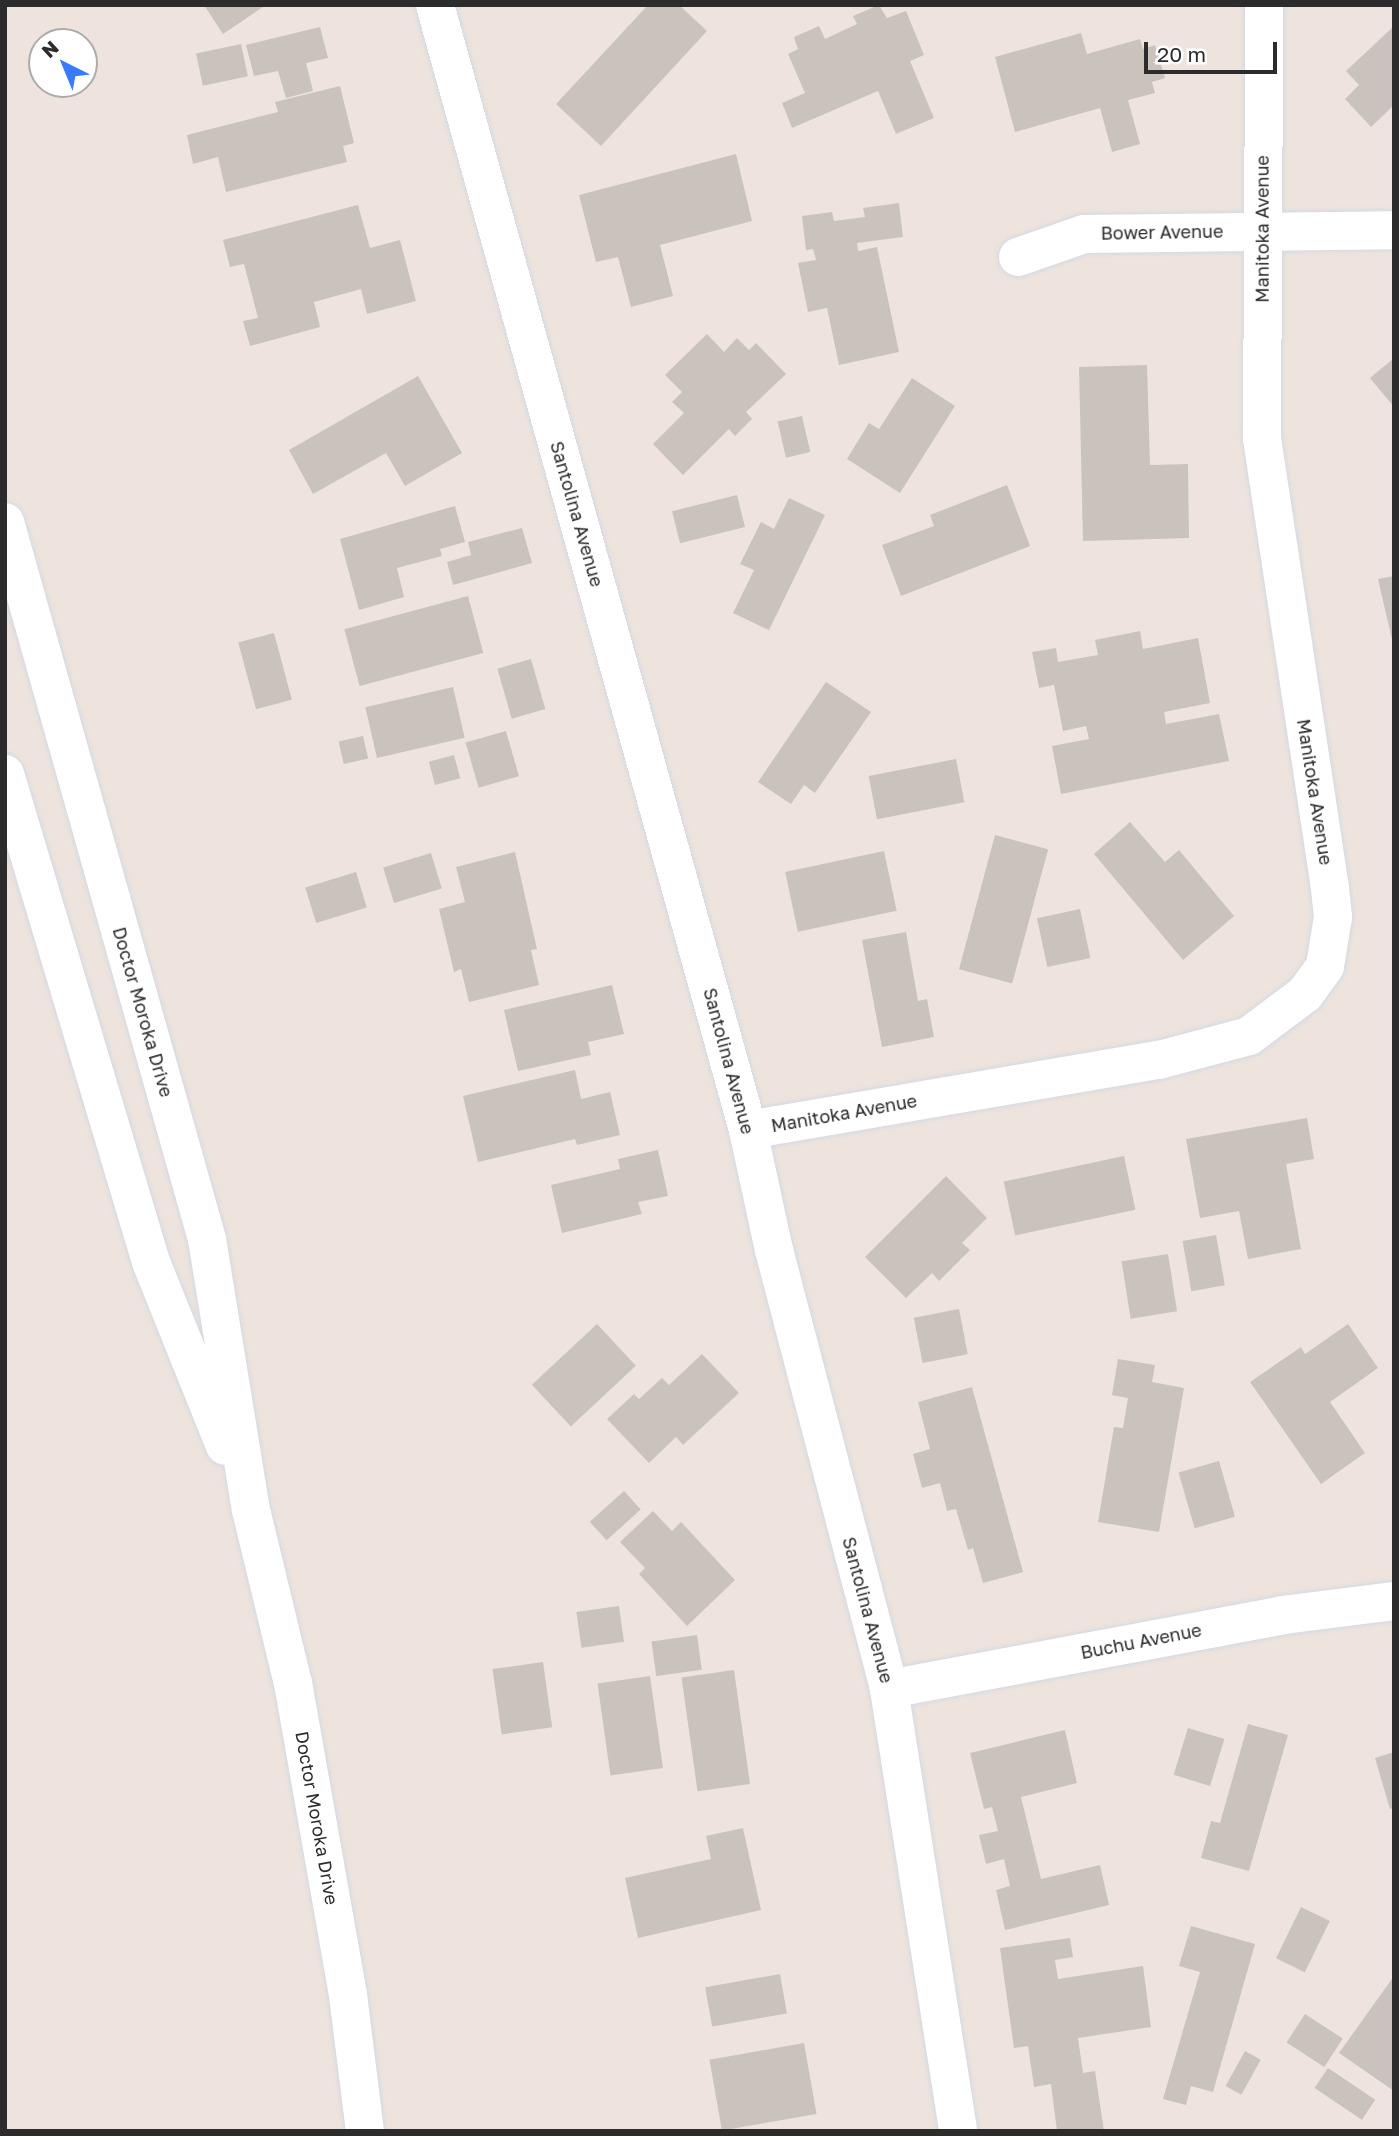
<!DOCTYPE html>
<html>
<head>
<meta charset="utf-8">
<style>
  body { margin:0 }
  #map { position:relative; width:1399px; height:2136px; overflow:hidden; background:#eee4dd; font-family:"Golos Text",sans-serif }
  div>[style] { position:absolute }
  .building>* { inset:0; background:#c9c3bc; transform-origin:0 0 }
  .roads { filter:drop-shadow(0 0 2px #d3d9e5) drop-shadow(0 0 2px #d3d9e5) }
  .minor>* { height:38px; margin:-19px; padding:0 19px; transform-origin:19px; border-radius:19px; background:#fff }
  .secondary>* { height:38px; margin:-19px; padding:0 19px; transform-origin:19px; border-radius:19px; background:#fff }
  span { translate:-50% -50%; white-space:nowrap; text-align:center; line-height:1.15; -webkit-text-stroke:7px #fff; paint-order:stroke }
  .street-label { font-size:18px; color:#2c2c2c }
  .frame { position:absolute; inset:0; border:7px solid #2c2c2c; pointer-events:none }
  .north { position:absolute; left:28px; top:28px; width:70px; height:70px; box-sizing:border-box; background:#fff; border:2px solid #ababab; border-radius:50%; rotate:317deg; font-size:19px; font-weight:700; line-height:28px; text-align:center; color:#2c2c2c }
  .north::after { content:''; display:block; margin:auto; width:24px; height:32px; background:#397aff; clip-path:polygon(50% 0,100% 100%,50% 72%,0 100%) }
  .scale { position:absolute; left:1144px; top:42px; width:133px; height:32px; box-sizing:border-box; border:4px solid #2c2c2c; border-top:0; padding-left:9px; font-size:21px; line-height:24px; white-space:nowrap; color:#2c2c2c; -webkit-text-stroke:5px #fff; paint-order:stroke }
</style>
</head>
<body>
<div id="map">
  <div class="building">
    <div style="clip-path:polygon(204px 5px,266px 5px,223px 34px)"></div>
    <div style="clip-path:polygon(648px 5px,679px 5px,707px 31px,601px 146px,556px 104px)"></div>
    <div style="clip-path:polygon(879px 5px,887px 18px,906px 11px,924px 55px,910px 61px,934px 118px,896px 134px,878px 91px,792px 128px,782px 103px,805px 93px,788px 54px,798px 49px,794px 37px,819px 26px,825px 39px,857px 24px,853px 16px)"></div>
    <div style="clip-path:polygon(1394px 26px,1394px 105px,1371px 127px,1345px 99px,1359px 85px,1346px 71px)"></div>
    <div style="clip-path:polygon(320px 27px,328px 58px,306px 63px,313px 91px,286px 98px,278px 71px,254px 76px,246px 45px)"></div>
    <div style="clip-path:polygon(1081px 33px,1087px 54px,1140px 39px,1143px 49px,1155px 45px,1165px 78px,1152px 82px,1155px 93px,1128px 100px,1140px 144px,1112px 152px,1100px 108px,1015px 132px,995px 57px)"></div>
    <div style="left:241px;top:44px;width:33px;height:46px;rotate:78deg"></div>
    <div style="clip-path:polygon(340px 86px,354px 143px,343px 146px,347px 162px,226px 192px,218px 157px,193px 164px,187px 135px,278px 112px,275px 102px)"></div>
    <div style="clip-path:polygon(736px 154px,752px 221px,660px 245px,673px 296px,631px 307px,618px 257px,596px 262px,579px 195px)"></div>
    <div style="clip-path:polygon(899px 203px,903px 237px,857px 243px,858px 251px,877px 247px,899px 352px,839px 365px,827px 308px,808px 312px,798px 263px,816px 260px,813px 249px,806px 250px,802px 216px,832px 212px,834px 221px,865px 217px,863px 208px)"></div>
    <div style="clip-path:polygon(358px 205px,370px 248px,400px 240px,416px 301px,367px 314px,361px 289px,314px 302px,320px 327px,250px 346px,243px 321px,258px 318px,244px 264px,230px 267px,223px 240px)"></div>
    <div style="clip-path:polygon(707px 334px,724px 352px,737px 338px,749px 350px,756px 343px,786px 374px,746px 412px,752px 419px,735px 436px,729px 429px,683px 475px,653px 444px,684px 413px,672px 402px,682px 392px,665px 375px)"></div>
    <div style="clip-path:polygon(1394px 358px,1394px 407px,1370px 378px)"></div>
    <div style="clip-path:polygon(1147px 365px,1150px 465px,1188px 464px,1189px 538px,1083px 541px,1079px 367px)"></div>
    <div style="clip-path:polygon(418px 376px,462px 453px,405px 486px,386px 453px,313px 494px,289px 450px)"></div>
    <div style="clip-path:polygon(912px 378px,955px 406px,900px 493px,847px 459px,869px 423px,879px 429px)"></div>
    <div style="left:802px;top:416px;width:37px;height:25px;rotate:77deg"></div>
    <div style="clip-path:polygon(1007px 485px,1030px 546px,901px 596px,882px 545px,934px 526px,930px 515px)"></div>
    <div style="left:737px;top:495px;width:33px;height:67px;rotate:76deg"></div>
    <div style="clip-path:polygon(789px 498px,825px 515px,769px 630px,733px 613px,754px 570px,740px 564px,761px 522px,774px 529px)"></div>
    <div style="clip-path:polygon(455px 506px,465px 542px,440px 549px,442px 556px,397px 568px,404px 597px,359px 610px,340px 539px)"></div>
    <div style="clip-path:polygon(522px 528px,532px 563px,453px 585px,447px 562px,471px 555px,468px 542px)"></div>
    <div style="clip-path:polygon(1394px 576px,1394px 644px,1393px 644px,1378px 579px)"></div>
    <div style="left:468px;top:596px;width:59px;height:128px;rotate:75deg"></div>
    <div style="clip-path:polygon(1140px 631px,1143px 649px,1198px 638px,1210px 703px,1164px 712px,1166px 724px,1219px 714px,1229px 761px,1061px 794px,1052px 746px,1089px 739px,1086px 726px,1063px 731px,1054px 685px,1039px 688px,1032px 652px,1056px 648px,1058px 662px,1098px 655px,1095px 640px)"></div>
    <div style="left:274px;top:633px;width:69px;height:37px;rotate:75deg"></div>
    <div style="left:531px;top:659px;width:52px;height:35px;rotate:74deg"></div>
    <div style="clip-path:polygon(826px 682px,871px 712px,815px 793px,804px 785px,791px 804px,758px 782px)"></div>
    <div style="left:453px;top:687px;width:52px;height:90px;rotate:77deg"></div>
    <div style="left:506px;top:731px;width:47px;height:42px;rotate:74deg"></div>
    <div style="left:363px;top:736px;width:23px;height:25px;rotate:77deg"></div>
    <div style="left:454px;top:755px;width:24px;height:26px;rotate:75deg"></div>
    <div style="left:956px;top:759px;width:44px;height:89px;rotate:79deg"></div>
    <div style="clip-path:polygon(1130px 822px,1165px 862px,1179px 850px,1234px 916px,1183px 960px,1094px 854px)"></div>
    <div style="left:995px;top:835px;width:55px;height:139px;rotate:15deg"></div>
    <div style="left:884px;top:851px;width:61px;height:101px;rotate:78deg"></div>
    <div style="clip-path:polygon(515px 852px,537px 949px,531px 950px,539px 985px,469px 1002px,461px 969px,454px 972px,439px 909px,465px 902px,456px 867px)"></div>
    <div style="left:431px;top:853px;width:37px;height:50px;rotate:73deg"></div>
    <div style="left:356px;top:872px;width:37px;height:53px;rotate:73deg"></div>
    <div style="left:1080px;top:909px;width:50px;height:44px;rotate:78deg"></div>
    <div style="clip-path:polygon(906px 932px,918px 1001px,927px 999px,934px 1037px,882px 1047px,862px 940px)"></div>
    <div style="clip-path:polygon(612px 985px,624px 1034px,588px 1042px,591px 1055px,518px 1071px,504px 1010px)"></div>
    <div style="clip-path:polygon(575px 1070px,581px 1099px,610px 1092px,620px 1135px,577px 1145px,575px 1139px,478px 1162px,463px 1096px)"></div>
    <div style="clip-path:polygon(1307px 1118px,1314px 1159px,1286px 1164px,1301px 1249px,1248px 1259px,1239px 1211px,1200px 1218px,1186px 1139px)"></div>
    <div style="clip-path:polygon(658px 1150px,668px 1196px,638px 1202px,642px 1214px,562px 1233px,551px 1185px,620px 1169px,618px 1159px)"></div>
    <div style="left:1124px;top:1156px;width:55px;height:123px;rotate:78deg"></div>
    <div style="clip-path:polygon(946px 1176px,987px 1218px,962px 1243px,970px 1250px,939px 1281px,932px 1273px,906px 1298px,865px 1257px)"></div>
    <div style="left:1216px;top:1235px;width:51px;height:34px;rotate:80deg"></div>
    <div style="left:1168px;top:1254px;width:58px;height:47px;rotate:81deg"></div>
    <div style="left:959px;top:1309px;width:46px;height:46px;rotate:79deg"></div>
    <div style="left:597px;top:1324px;width:57px;height:89px;rotate:47deg"></div>
    <div style="clip-path:polygon(1348px 1324px,1378px 1368px,1330px 1402px,1365px 1453px,1321px 1484px,1250px 1382px,1301px 1347px,1305px 1354px)"></div>
    <div style="clip-path:polygon(702px 1354px,739px 1393px,683px 1445px,676px 1437px,649px 1463px,607px 1419px,634px 1394px,639px 1399px,662px 1378px,669px 1385px)"></div>
    <div style="clip-path:polygon(1118px 1359px,1155px 1365px,1152px 1382px,1184px 1388px,1159px 1532px,1098px 1522px,1114px 1427px,1123px 1428px,1128px 1398px,1112px 1395px)"></div>
    <div style="clip-path:polygon(972px 1387px,1023px 1572px,983px 1583px,973px 1548px,968px 1550px,956px 1509px,947px 1511px,940px 1483px,922px 1488px,913px 1454px,930px 1449px,918px 1402px)"></div>
    <div style="left:1219px;top:1461px;width:58px;height:42px;rotate:74deg"></div>
    <div style="left:624px;top:1491px;width:25px;height:46px;rotate:48deg"></div>
    <div style="clip-path:polygon(653px 1511px,672px 1531px,681px 1522px,735px 1580px,687px 1626px,639px 1574px,645px 1568px,620px 1542px)"></div>
    <div style="left:619px;top:1606px;width:36px;height:43px;rotate:82deg"></div>
    <div style="left:697px;top:1635px;width:35px;height:46px;rotate:82deg"></div>
    <div style="left:543px;top:1662px;width:66px;height:51px;rotate:82deg"></div>
    <div style="left:734px;top:1670px;width:115px;height:53px;rotate:82deg"></div>
    <div style="left:650px;top:1676px;width:93px;height:53px;rotate:82deg"></div>
    <div style="clip-path:polygon(1248px 1724px,1288px 1735px,1249px 1871px,1201px 1858px,1211px 1821px,1220px 1823px)"></div>
    <div style="left:1188px;top:1728px;width:38px;height:49px;rotate:17deg"></div>
    <div style="clip-path:polygon(1065px 1730px,1077px 1783px,1021px 1797px,1041px 1879px,1100px 1865px,1109px 1905px,1005px 1930px,996px 1890px,1010px 1886px,1004px 1859px,986px 1864px,979px 1835px,998px 1831px,992px 1807px,984px 1809px,970px 1753px)"></div>
    <div style="clip-path:polygon(1394px 1752px,1394px 1808px,1390px 1809px,1375px 1758px)"></div>
    <div style="clip-path:polygon(743px 1828px,761px 1910px,638px 1938px,625px 1878px,711px 1859px,706px 1836px)"></div>
    <div style="left:1301px;top:1907px;width:32px;height:57px;rotate:26deg"></div>
    <div style="clip-path:polygon(1191px 1926px,1255px 1944px,1213px 2092px,1191px 2086px,1186px 2105px,1163px 2099px,1200px 1972px,1179px 1966px)"></div>
    <div style="clip-path:polygon(1070px 1938px,1073px 1957px,1055px 1960px,1058px 1979px,1143px 1966px,1151px 2027px,1078px 2038px,1083px 2073px,1095px 2071px,1104px 2131px,1057px 2131px,1051px 2084px,1034px 2087px,1028px 2046px,1014px 2048px,1000px 1948px)"></div>
    <div style="left:780px;top:1974px;width:40px;height:76px;rotate:80deg"></div>
    <div style="clip-path:polygon(1394px 1976px,1394px 2091px,1339px 2053px)"></div>
    <div style="left:1305px;top:2014px;width:45px;height:34px;rotate:33deg"></div>
    <div style="left:804px;top:2043px;width:72px;height:96px;rotate:80deg"></div>
    <div style="left:1245px;top:2051px;width:18px;height:40px;rotate:29deg"></div>
    <div style="left:1328px;top:2068px;width:57px;height:24px;rotate:34deg"></div>
  </div>
  <div class="roads">
    <div class="minor">
      <div style="left:435px;top:5px;width:1168px;rotate:74.45deg"></div>
      <div style="left:748px;top:1130px;width:123px;rotate:77.8deg"></div>
      <div style="left:774px;top:1250px;width:454px;rotate:75.3deg"></div>
      <div style="left:889px;top:1689px;width:447px;rotate:81.1deg"></div>
      <div style="left:1018px;top:257px;width:70px;rotate:-19.2deg"></div>
      <div style="left:1084px;top:234px;width:310px;rotate:-0.7deg"></div>
      <div style="left:748px;top:1130px;width:417px;rotate:-9.7deg"></div>
      <div style="left:1159px;top:1060px;width:93px;rotate:-14.9deg"></div>
      <div style="left:1249px;top:1036px;width:70px;rotate:-36.9deg"></div>
      <div style="left:1305px;top:994px;width:34px;rotate:-54deg"></div>
      <div style="left:1325px;top:966px;width:50px;rotate:-80.7deg"></div>
      <div style="left:1333px;top:917px;width:29px;rotate:-96deg"></div>
      <div style="left:1330px;top:888px;width:455px;rotate:-98.6deg"></div>
      <div style="left:1262px;top:438px;width:433px;rotate:-89.7deg"></div>
      <div style="left:889px;top:1689px;width:401px;rotate:-10.6deg"></div>
      <div style="left:1283px;top:1615px;width:112px;rotate:-7.2deg"></div>
    </div>
    <div class="secondary">
      <div style="left:5px;top:522px;width:745px;rotate:74.27deg"></div>
      <div style="left:207px;top:1239px;width:275px;rotate:80.8deg"></div>
      <div style="left:251px;top:1510px;width:178px;rotate:76.4deg"></div>
      <div style="left:293px;top:1683px;width:317px;rotate:80deg"></div>
      <div style="left:348px;top:1995px;width:137px;rotate:82.9deg"></div>
      <div style="left:5px;top:774px;width:509px;rotate:73.34deg"></div>
      <div style="left:151px;top:1262px;width:198px;rotate:68.1deg"></div>
    </div>
  </div>
  <div class="street-label">
    <span style="left:1262px;top:229px;rotate:-90deg">Manitoka Avenue</span>
    <span style="left:1162px;top:232px;rotate:-1deg">Bower Avenue</span>
    <span style="left:577px;top:514px;rotate:74deg">Santolina Avenue</span>
    <span style="left:1315px;top:792px;rotate:81deg">Manitoka Avenue</span>
    <span style="left:143px;top:1012px;rotate:74deg">Doctor Moroka Drive</span>
    <span style="left:729px;top:1061px;rotate:75deg">Santolina Avenue</span>
    <span style="left:844px;top:1113px;rotate:-10deg">Manitoka Avenue</span>
    <span style="left:868px;top:1610px;rotate:75deg">Santolina Avenue</span>
    <span style="left:1141px;top:1641px;rotate:-11deg">Buchu Avenue</span>
    <span style="left:317px;top:1818px;rotate:80deg">Doctor Moroka Drive</span>
  </div>
  <div class="frame"></div>
  <div class="north">N</div>
  <div class="scale">20 m</div>
</div>
</body>
</html>
